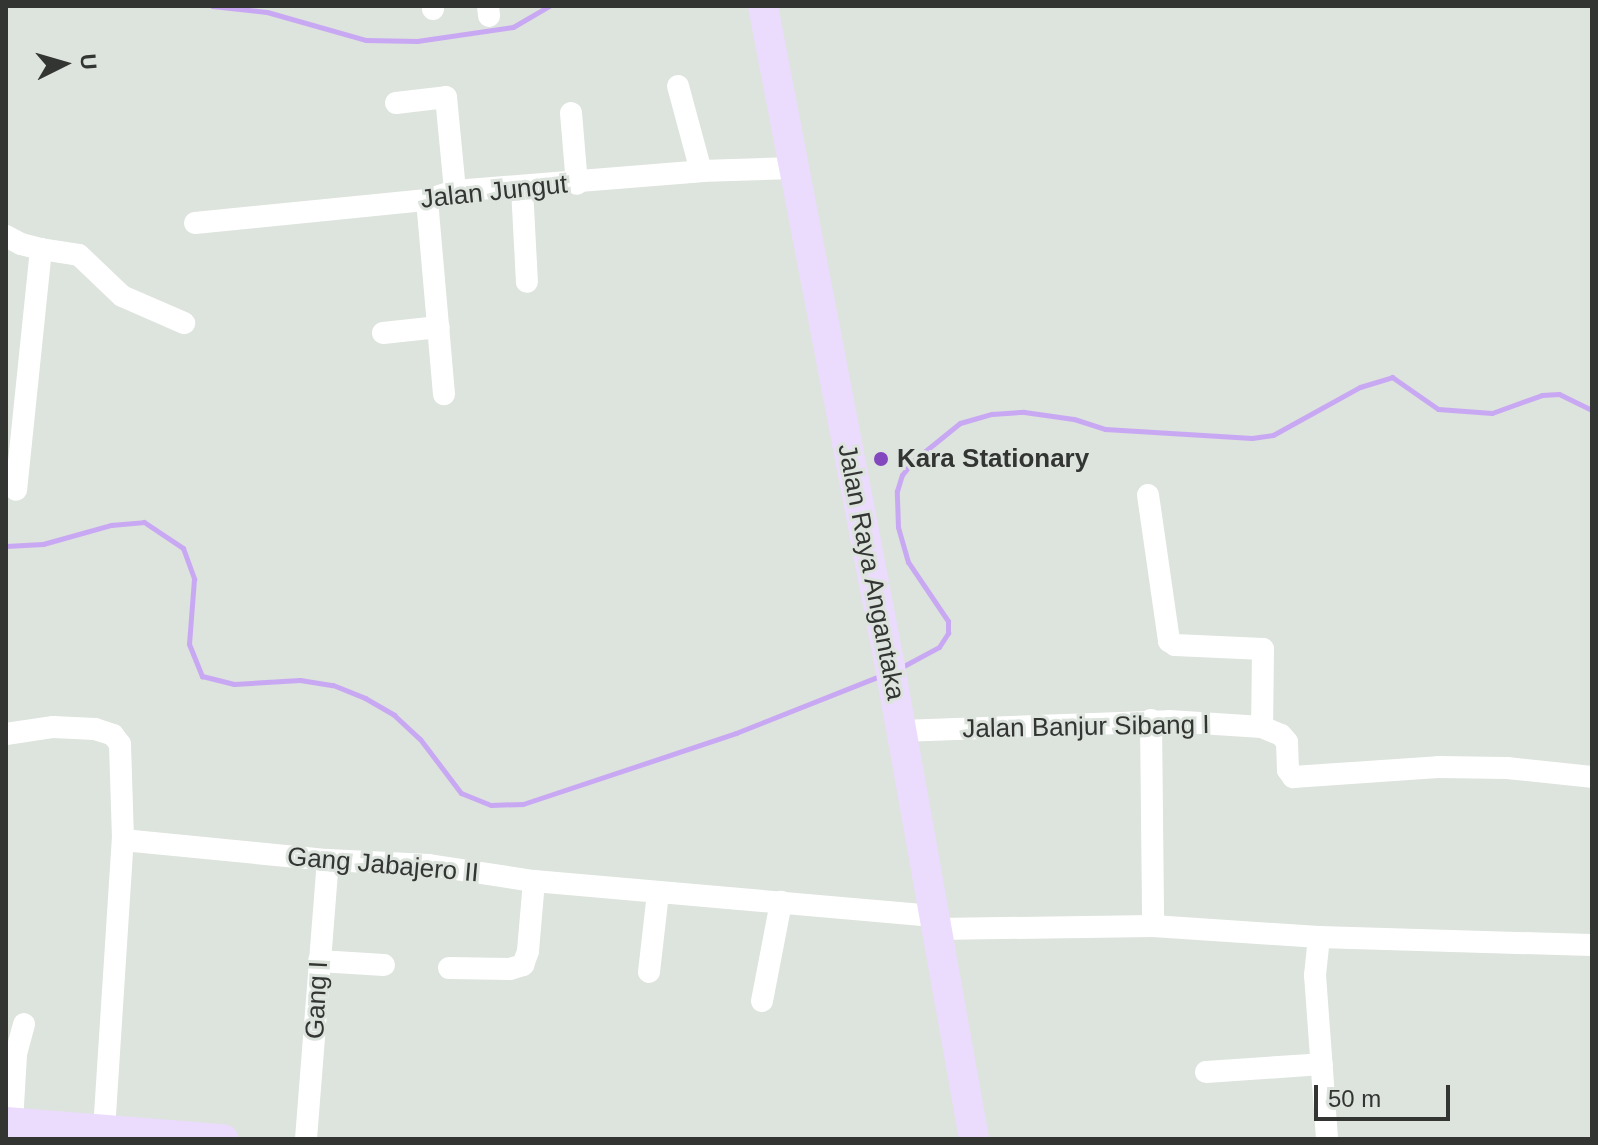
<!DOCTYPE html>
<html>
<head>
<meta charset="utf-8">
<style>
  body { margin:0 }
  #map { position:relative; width:1598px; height:1145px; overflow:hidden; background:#dde3dd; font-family:Helvetica,sans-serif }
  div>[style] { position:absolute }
  .stream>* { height:5px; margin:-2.5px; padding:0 2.5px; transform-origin:2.5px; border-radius:2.5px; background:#c9a8f3 }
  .street>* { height:22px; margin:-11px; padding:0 11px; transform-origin:11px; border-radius:11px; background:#fff }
  .secondary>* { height:30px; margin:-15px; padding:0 15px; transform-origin:15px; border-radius:15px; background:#ebdcfd }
  .dots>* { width:22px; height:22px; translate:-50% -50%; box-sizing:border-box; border:4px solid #dde3dd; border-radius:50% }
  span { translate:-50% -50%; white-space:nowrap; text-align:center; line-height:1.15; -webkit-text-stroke:6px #dde3dd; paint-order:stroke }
  .street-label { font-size:26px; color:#333533 }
  .poi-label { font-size:26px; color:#333533; font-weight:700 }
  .left { translate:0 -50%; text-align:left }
  .frame { position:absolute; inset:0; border:8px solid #333533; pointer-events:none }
  .north { position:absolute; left:24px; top:24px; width:80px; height:80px; -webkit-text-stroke:6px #dde3dd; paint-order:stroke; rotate:85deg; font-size:22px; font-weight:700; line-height:32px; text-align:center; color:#333533 }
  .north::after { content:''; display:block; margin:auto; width:28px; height:36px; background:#333533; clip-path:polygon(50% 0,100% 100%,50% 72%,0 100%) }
  .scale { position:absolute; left:1314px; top:1085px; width:136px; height:36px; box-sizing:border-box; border:4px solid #333533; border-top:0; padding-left:10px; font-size:24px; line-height:28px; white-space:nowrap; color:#333533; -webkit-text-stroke:6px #dde3dd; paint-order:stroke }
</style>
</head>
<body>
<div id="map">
  <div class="stream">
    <div style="left:212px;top:6px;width:55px;rotate:6.2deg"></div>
    <div style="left:267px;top:12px;width:103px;rotate:15.8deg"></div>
    <div style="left:366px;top:40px;width:51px;rotate:1.1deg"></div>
    <div style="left:417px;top:41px;width:97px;rotate:-8.3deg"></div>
    <div style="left:513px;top:27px;width:42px;rotate:-30.3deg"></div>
    <div style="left:6px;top:546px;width:37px;rotate:-3deg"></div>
    <div style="left:43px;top:544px;width:71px;rotate:-15.6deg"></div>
    <div style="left:111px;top:525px;width:33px;rotate:-5deg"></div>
    <div style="left:144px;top:522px;width:47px;rotate:33.7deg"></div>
    <div style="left:183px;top:548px;width:33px;rotate:70deg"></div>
    <div style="left:194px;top:579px;width:65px;rotate:94.4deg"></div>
    <div style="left:189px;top:644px;width:35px;rotate:68deg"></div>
    <div style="left:202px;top:676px;width:33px;rotate:14deg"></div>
    <div style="left:234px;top:684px;width:66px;rotate:-3.5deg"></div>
    <div style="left:300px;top:680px;width:33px;rotate:9deg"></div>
    <div style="left:333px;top:685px;width:35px;rotate:22deg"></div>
    <div style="left:365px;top:698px;width:34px;rotate:30deg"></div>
    <div style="left:394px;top:715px;width:35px;rotate:43deg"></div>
    <div style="left:420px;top:739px;width:68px;rotate:52.8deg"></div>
    <div style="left:461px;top:793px;width:32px;rotate:22deg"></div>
    <div style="left:491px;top:805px;width:32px;rotate:-2deg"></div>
    <div style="left:523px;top:804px;width:225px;rotate:-18.4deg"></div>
    <div style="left:736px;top:733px;width:155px;rotate:-21.6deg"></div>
    <div style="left:900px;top:668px;width:44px;rotate:-28.3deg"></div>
    <div style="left:939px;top:647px;width:17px;rotate:-57deg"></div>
    <div style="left:948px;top:633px;width:12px;rotate:-90deg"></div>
    <div style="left:948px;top:621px;width:71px;rotate:-124.1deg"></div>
    <div style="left:908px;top:562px;width:36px;rotate:-106deg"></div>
    <div style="left:898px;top:527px;width:36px;rotate:-92deg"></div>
    <div style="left:897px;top:491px;width:17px;rotate:-73deg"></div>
    <div style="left:902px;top:475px;width:18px;rotate:-52deg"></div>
    <div style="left:913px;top:461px;width:60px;rotate:-39deg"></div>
    <div style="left:960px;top:423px;width:33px;rotate:-16deg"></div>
    <div style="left:992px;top:414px;width:32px;rotate:-4deg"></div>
    <div style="left:1024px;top:412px;width:50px;rotate:8deg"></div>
    <div style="left:1074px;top:419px;width:33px;rotate:18deg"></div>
    <div style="left:1105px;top:429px;width:147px;rotate:3.5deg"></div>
    <div style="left:1252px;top:438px;width:21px;rotate:-8deg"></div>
    <div style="left:1273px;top:435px;width:99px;rotate:-28.9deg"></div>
    <div style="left:1360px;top:387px;width:34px;rotate:-17deg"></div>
    <div style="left:1392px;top:377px;width:56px;rotate:34.8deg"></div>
    <div style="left:1438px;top:409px;width:54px;rotate:4.2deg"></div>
    <div style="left:1492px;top:413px;width:53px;rotate:-19.8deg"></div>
    <div style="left:1542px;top:395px;width:17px;rotate:-3deg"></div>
    <div style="left:1559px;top:394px;width:37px;rotate:26deg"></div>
  </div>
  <div class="street">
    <div style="left:433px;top:6px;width:3px;rotate:90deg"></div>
    <div style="left:488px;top:6px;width:10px;rotate:84deg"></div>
    <div style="left:678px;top:86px;width:88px;rotate:74.9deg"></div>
    <div style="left:396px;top:103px;width:50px;rotate:-6.8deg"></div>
    <div style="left:446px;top:97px;width:94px;rotate:84.5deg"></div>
    <div style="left:571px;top:113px;width:71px;rotate:85.2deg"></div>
    <div style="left:522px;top:188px;width:94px;rotate:87deg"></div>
    <div style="left:427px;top:200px;width:195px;rotate:85deg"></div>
    <div style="left:195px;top:223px;width:233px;rotate:-5.7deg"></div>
    <div style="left:427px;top:200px;width:29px;rotate:-18deg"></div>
    <div style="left:455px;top:191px;width:247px;rotate:-4.6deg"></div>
    <div style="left:701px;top:171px;width:93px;rotate:-1.8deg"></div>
    <div style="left:6px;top:236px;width:17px;rotate:28deg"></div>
    <div style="left:21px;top:244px;width:21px;rotate:14deg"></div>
    <div style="left:41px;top:249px;width:242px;rotate:95.9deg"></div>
    <div style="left:41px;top:249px;width:38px;rotate:9deg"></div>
    <div style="left:79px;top:255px;width:59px;rotate:43.6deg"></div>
    <div style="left:122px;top:296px;width:68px;rotate:23.5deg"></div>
    <div style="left:383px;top:333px;width:56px;rotate:-6.1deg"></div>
    <div style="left:1148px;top:495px;width:148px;rotate:81.8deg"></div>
    <div style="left:1169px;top:641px;width:7px;rotate:34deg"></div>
    <div style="left:1175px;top:645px;width:88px;rotate:2.6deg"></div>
    <div style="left:1263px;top:649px;width:78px;rotate:90.7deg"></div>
    <div style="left:1151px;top:720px;width:206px;rotate:89.4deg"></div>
    <div style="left:901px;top:731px;width:268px;rotate:-2.1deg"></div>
    <div style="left:1169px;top:721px;width:93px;rotate:3.7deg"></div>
    <div style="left:1262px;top:727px;width:21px;rotate:23deg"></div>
    <div style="left:1281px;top:735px;width:9px;rotate:49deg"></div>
    <div style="left:1287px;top:742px;width:28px;rotate:88deg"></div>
    <div style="left:1288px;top:770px;width:9px;rotate:54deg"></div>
    <div style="left:1293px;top:777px;width:145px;rotate:-3.9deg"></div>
    <div style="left:1438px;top:767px;width:69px;rotate:0.8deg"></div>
    <div style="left:1507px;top:768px;width:85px;rotate:6deg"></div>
    <div style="left:6px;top:734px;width:48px;rotate:-8.5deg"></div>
    <div style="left:53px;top:727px;width:42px;rotate:2.7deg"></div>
    <div style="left:95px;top:729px;width:19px;rotate:18deg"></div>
    <div style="left:113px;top:735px;width:11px;rotate:52deg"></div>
    <div style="left:120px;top:744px;width:96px;rotate:88.2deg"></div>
    <div style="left:936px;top:929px;width:217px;rotate:-0.8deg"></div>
    <div style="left:1153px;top:926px;width:166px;rotate:3.8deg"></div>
    <div style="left:1319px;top:937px;width:273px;rotate:1.7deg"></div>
    <div style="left:1319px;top:937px;width:38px;rotate:96deg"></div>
    <div style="left:1315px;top:975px;width:164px;rotate:85.8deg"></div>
    <div style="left:319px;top:961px;width:65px;rotate:3.5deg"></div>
    <div style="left:449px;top:968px;width:61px;rotate:0.9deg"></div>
    <div style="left:510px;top:969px;width:14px;rotate:-17deg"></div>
    <div style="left:523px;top:965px;width:15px;rotate:-70deg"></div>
    <div style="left:528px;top:951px;width:70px;rotate:-85.1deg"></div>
    <div style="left:649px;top:972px;width:80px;rotate:-83.5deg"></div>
    <div style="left:762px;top:1001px;width:101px;rotate:-79.1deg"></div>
    <div style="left:1206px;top:1072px;width:116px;rotate:-3.9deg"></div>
    <div style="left:12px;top:1122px;width:68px;rotate:-86.6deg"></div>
    <div style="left:16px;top:1054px;width:31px;rotate:-75deg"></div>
    <div style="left:104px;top:1130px;width:291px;rotate:-86.3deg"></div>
    <div style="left:123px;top:840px;width:206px;rotate:5.6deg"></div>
    <div style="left:328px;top:860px;width:101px;rotate:2.8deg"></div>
    <div style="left:429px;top:865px;width:106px;rotate:8.7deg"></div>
    <div style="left:534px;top:881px;width:401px;rotate:5deg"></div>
    <div style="left:306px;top:1139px;width:280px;rotate:-85.5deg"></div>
  </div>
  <div class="secondary">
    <div style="left:763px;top:6px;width:673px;rotate:79.12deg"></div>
    <div style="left:890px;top:667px;width:479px;rotate:79.9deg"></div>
    <div style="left:6px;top:1122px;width:218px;rotate:4.5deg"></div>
  </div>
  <div class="dots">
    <div style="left:881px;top:459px;background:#8348be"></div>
  </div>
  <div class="street-label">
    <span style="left:494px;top:192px;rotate:-6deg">Jalan Jungut</span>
    <span style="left:871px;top:572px;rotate:79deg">Jalan Raya Angantaka</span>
    <span style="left:1086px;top:727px;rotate:-1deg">Jalan Banjur Sibang I</span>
    <span style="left:383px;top:865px;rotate:5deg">Gang Jabajero II</span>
    <span style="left:317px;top:1000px;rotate:-87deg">Gang I</span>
  </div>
  <div class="poi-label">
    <span class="left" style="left:897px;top:459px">Kara Stationary</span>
  </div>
  <div class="frame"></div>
  <div class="north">U</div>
  <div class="scale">50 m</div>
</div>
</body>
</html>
